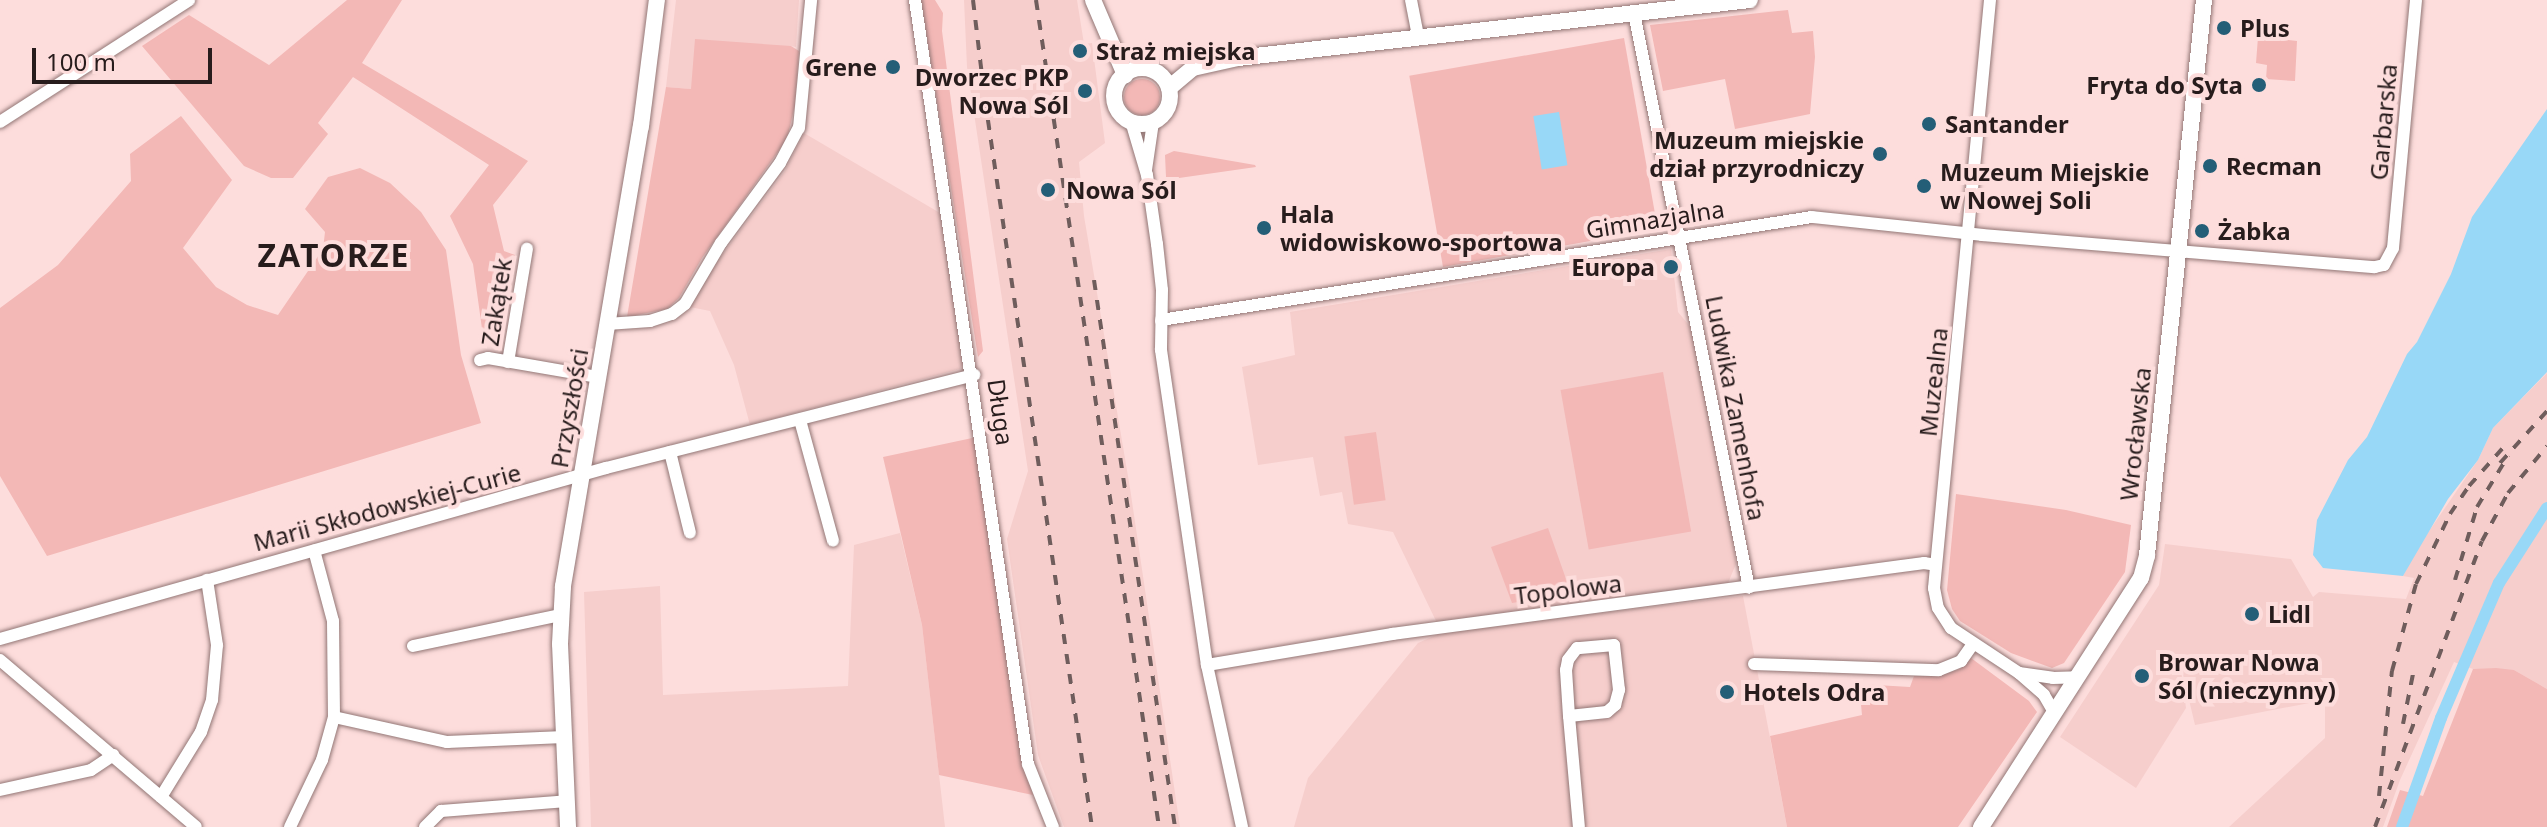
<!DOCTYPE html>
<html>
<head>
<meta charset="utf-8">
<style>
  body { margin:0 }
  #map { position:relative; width:2547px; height:827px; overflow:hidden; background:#fddddc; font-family:"Noto Sans",sans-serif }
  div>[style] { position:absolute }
  .built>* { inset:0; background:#f6cecc }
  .green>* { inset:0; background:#f3b8b6; transform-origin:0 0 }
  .round { border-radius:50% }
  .water>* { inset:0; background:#98d8f7; transform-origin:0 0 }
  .canal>* { height:12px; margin:-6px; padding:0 6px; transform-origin:6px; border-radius:6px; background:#98d8f7 }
  .roads { filter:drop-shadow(0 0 2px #927675) drop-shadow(0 0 2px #927675) }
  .street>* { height:12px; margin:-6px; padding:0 6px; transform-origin:6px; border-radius:6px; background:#fff }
  .secondary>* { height:16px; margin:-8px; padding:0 8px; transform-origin:8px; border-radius:8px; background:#fff }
  .secondary>.ring { margin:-8px; padding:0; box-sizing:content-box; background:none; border:16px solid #fff; border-radius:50% }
  .rail>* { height:4px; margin-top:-2px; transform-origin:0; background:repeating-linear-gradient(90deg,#6f5d5c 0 10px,transparent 0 20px) }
  .dots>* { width:22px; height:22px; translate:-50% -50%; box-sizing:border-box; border:4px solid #fddddc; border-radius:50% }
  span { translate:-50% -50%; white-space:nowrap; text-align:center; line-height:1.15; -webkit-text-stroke:8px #fddddc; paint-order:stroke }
  .poi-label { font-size:24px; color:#271c1c; font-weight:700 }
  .left { translate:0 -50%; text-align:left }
  .right { translate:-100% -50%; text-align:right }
  .street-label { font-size:24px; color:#271c1c }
  .district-label { font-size:32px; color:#271c1c; font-weight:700; letter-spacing:2px }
  .scale { position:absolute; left:32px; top:48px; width:180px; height:36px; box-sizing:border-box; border:4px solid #271c1c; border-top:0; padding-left:10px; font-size:24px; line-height:28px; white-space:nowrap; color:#271c1c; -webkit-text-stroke:6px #fddddc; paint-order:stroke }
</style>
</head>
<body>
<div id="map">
  <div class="built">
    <div style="clip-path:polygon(676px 0,799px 0,796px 47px,791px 46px,691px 89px,666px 87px)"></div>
    <div style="clip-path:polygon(964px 0,1077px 0,1084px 44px,1092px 43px,1105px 143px,1079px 162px,1084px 216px,1130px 488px,1180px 827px,1064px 827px,1038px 755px,1007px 539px,1028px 471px,967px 67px)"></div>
    <div style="clip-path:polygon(804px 133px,940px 213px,967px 357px,960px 369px,750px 425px,734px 365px,710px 311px,690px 307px,716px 263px,785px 171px)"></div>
    <div style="clip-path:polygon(1671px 249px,1678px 312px,1692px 329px,1732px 536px,1736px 564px,1728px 583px,1437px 623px,1393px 532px,1348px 524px,1342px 492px,1320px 496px,1313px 457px,1258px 465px,1242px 367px,1295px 355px,1290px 312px)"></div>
    <div style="clip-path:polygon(2547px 373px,2547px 689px,2514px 670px,2473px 669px,2454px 662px,2400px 780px,2383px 827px,2229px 827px,2325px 738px,2325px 700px,2195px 725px,2180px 662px,2186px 708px,2136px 788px,2060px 737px,2159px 585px,2165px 544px,2291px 559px,2313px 597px,2319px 592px,2406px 599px,2414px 578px,2403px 576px,2416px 550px,2478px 460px,2493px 428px)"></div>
    <div style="clip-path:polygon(900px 533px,922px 625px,945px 827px,591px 827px,584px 592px,660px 586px,663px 695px,848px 686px,854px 545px)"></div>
    <div style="clip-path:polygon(1743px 596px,1787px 827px,1294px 827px,1308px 778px,1418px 643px,1443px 632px)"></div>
  </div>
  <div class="green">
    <div style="clip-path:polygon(347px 0,402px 0,362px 63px,528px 161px,493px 205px,504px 251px,515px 255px,502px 333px,483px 336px,473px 264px,450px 216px,489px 165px,353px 77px,318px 123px,328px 134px,293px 178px,271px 178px,244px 166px,142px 46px,189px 15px,269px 65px)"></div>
    <div style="clip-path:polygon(921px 0,935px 0,943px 13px,942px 31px,983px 351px,978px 357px)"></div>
    <div style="clip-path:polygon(1788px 10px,1792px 33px,1813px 31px,1815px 57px,1810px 114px,1735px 129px,1725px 79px,1663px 91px,1650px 25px)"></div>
    <div style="clip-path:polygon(2258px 37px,2297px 41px,2295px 81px,2266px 79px,2267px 65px,2256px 63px)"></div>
    <div style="left:1624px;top:38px;width:194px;height:218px;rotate:80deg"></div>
    <div style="clip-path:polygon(695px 39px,791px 46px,799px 51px,795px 105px,787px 139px,702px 258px,679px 298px,667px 309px,627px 317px,666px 87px,691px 89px)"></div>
    <div class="round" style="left:1124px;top:79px;width:36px;height:36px"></div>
    <div style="clip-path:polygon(181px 116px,232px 180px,183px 248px,216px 287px,247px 305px,278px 315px,323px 249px,325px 232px,305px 209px,328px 177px,360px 168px,390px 183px,421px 212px,446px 250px,461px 355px,481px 423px,47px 556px,0 476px,0 308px,58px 265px,131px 181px,130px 154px)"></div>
    <div style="clip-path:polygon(1174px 151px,1255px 165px,1256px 167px,1172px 179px,1166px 177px,1165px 155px)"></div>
    <div style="left:1663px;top:372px;width:162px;height:104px;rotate:80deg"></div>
    <div style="left:1376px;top:432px;width:69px;height:32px;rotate:82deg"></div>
    <div style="clip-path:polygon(977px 437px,1025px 769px,1033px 795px,939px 775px,922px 625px,883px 457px)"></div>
    <div style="clip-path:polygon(1956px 494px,2066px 510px,2131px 525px,2125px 572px,2064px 663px,2052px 668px,2011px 653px,1960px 621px,1952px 609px,1947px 590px)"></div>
    <div style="clip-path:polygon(1548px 528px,1571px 593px,1512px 603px,1491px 547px)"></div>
    <div style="clip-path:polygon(1971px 658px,2029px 701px,2037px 712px,1958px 827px,1787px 827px,1770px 736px,1862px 715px,1859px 684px,1910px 687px,1914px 676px,1939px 676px,1960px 669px)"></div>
    <div style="clip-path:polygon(2496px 668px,2514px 670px,2547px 689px,2547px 827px,2387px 827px,2400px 790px,2423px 796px,2473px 669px)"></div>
  </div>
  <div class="water">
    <div style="clip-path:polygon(2547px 109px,2547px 372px,2493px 428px,2478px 460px,2448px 499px,2403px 576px,2323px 568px,2313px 555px,2317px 520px,2348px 460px,2367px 437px,2407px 354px,2417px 342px,2451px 274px,2472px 217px)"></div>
    <div style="left:1559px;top:112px;width:54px;height:26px;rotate:81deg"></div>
  </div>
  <div class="canal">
    <div style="left:2402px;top:827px;width:116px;rotate:-70.3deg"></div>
    <div style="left:2441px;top:718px;width:147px;rotate:-66.8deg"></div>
    <div style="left:2499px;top:583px;width:89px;rotate:-57.4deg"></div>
  </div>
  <div class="roads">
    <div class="street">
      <div style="left:915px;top:0;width:772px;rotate:81.59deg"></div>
      <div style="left:1028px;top:764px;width:68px;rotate:68.4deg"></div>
      <div style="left:1411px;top:0;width:37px;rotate:79deg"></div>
      <div style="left:1990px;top:0;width:591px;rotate:95.44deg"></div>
      <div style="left:1934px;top:588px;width:20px;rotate:79deg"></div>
      <div style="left:1938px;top:608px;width:24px;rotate:57deg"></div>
      <div style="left:1951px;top:628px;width:82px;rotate:33.5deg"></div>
      <div style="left:2019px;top:673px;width:33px;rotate:41deg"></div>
      <div style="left:2044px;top:695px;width:20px;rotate:60deg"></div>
      <div style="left:1634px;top:13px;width:586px;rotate:78.69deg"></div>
      <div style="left:1131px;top:121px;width:56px;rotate:73.5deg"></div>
      <div style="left:1147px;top:175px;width:70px;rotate:81.8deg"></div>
      <div style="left:1157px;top:244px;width:46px;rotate:83.8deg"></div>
      <div style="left:1162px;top:290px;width:60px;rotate:91deg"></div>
      <div style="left:1161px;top:350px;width:318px;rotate:81.7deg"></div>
      <div style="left:1207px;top:665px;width:166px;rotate:77.8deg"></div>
      <div style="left:0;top:122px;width:225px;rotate:-32.8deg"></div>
      <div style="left:1146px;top:170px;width:49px;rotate:-81.7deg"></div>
      <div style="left:1161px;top:320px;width:659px;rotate:-8.99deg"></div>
      <div style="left:1812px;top:217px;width:171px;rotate:6deg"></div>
      <div style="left:1982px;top:235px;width:394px;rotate:4.7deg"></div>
      <div style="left:2375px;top:267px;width:9px;rotate:-13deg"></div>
      <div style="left:2384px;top:265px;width:19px;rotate:-62deg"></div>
      <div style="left:2393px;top:248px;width:249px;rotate:-84.7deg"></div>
      <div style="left:607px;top:324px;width:43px;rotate:-4deg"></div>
      <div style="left:650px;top:321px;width:23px;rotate:-18deg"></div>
      <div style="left:672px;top:314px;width:16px;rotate:-38deg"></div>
      <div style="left:685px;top:304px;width:71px;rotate:-59.5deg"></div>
      <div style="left:721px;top:243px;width:99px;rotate:-53.6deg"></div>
      <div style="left:780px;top:163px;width:40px;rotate:-62deg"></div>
      <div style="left:799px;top:128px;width:129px;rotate:-84.6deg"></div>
      <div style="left:480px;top:360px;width:8px;rotate:-14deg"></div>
      <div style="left:488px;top:358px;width:112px;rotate:9.8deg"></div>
      <div style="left:508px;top:362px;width:115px;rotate:-80.5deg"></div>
      <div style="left:800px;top:420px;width:125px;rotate:74.7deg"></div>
      <div style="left:670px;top:452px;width:83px;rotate:76.1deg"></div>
      <div style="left:0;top:639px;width:630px;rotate:-15.76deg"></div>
      <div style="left:606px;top:468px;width:380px;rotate:-14.2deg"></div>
      <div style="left:413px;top:646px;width:150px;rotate:-11.9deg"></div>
      <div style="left:0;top:660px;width:257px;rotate:40.4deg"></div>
      <div style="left:1754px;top:664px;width:185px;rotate:1.9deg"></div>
      <div style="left:1939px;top:670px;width:24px;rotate:-22deg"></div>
      <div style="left:1961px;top:661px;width:19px;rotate:-55deg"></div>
      <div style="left:1207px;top:665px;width:188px;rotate:-9.5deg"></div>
      <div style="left:1392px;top:634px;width:537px;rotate:-7.6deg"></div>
      <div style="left:1924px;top:563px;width:12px;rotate:9deg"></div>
      <div style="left:2019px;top:673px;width:34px;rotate:8deg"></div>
      <div style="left:2053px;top:678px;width:24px;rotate:-2deg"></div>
      <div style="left:1569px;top:716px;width:38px;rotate:-6deg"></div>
      <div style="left:1607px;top:712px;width:11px;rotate:-41deg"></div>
      <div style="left:1615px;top:705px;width:16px;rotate:-75deg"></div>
      <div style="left:1619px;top:690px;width:45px;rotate:-96.3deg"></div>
      <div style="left:1614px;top:645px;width:37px;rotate:175deg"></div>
      <div style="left:1577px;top:648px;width:15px;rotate:127deg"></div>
      <div style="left:1568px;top:660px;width:10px;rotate:101deg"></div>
      <div style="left:1566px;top:670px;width:46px;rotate:86.3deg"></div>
      <div style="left:1569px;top:716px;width:111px;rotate:84.9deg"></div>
      <div style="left:334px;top:717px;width:116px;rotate:12.5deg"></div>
      <div style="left:447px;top:742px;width:117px;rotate:-2.4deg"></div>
      <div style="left:0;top:790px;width:93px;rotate:-12.4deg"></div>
      <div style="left:91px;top:770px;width:27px;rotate:-34deg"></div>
      <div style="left:161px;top:797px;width:76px;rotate:-58.4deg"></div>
      <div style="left:201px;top:732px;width:34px;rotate:-71deg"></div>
      <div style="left:212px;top:700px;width:55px;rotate:-84.8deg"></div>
      <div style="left:217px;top:645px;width:66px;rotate:-98.7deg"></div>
      <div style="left:290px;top:827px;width:74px;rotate:-64.5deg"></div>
      <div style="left:322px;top:760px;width:45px;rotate:-74.4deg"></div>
      <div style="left:334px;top:717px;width:96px;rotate:-90.6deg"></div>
      <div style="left:333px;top:621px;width:73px;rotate:-105deg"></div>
      <div style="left:425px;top:827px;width:23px;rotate:-45deg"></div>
      <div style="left:441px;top:811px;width:126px;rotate:-4.5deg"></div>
    </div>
    <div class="secondary">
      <div style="left:1093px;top:0;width:82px;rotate:66.9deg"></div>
      <div class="ring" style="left:1114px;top:68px;width:40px;height:40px"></div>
      <div style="left:1169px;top:88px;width:31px;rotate:-40deg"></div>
      <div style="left:1193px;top:68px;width:46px;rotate:-12.5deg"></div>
      <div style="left:1238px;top:58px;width:515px;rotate:-6.46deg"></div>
      <div style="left:568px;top:827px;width:183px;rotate:-92.5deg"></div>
      <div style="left:560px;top:644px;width:58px;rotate:-87deg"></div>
      <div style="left:563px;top:586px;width:467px;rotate:-80.4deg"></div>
      <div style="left:641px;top:126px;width:127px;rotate:-82.8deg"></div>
      <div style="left:1981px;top:827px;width:296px;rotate:-57.3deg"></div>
      <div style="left:2141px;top:578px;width:24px;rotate:-75deg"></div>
      <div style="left:2147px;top:555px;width:558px;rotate:-84.14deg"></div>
    </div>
  </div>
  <div class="rail">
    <div style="left:973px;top:0;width:101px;rotate:83.2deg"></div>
    <div style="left:985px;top:100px;width:735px;rotate:81.63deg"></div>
    <div style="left:1036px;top:0;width:836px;rotate:81.54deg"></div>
    <div style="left:1094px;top:280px;width:553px;rotate:81.58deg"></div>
    <div style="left:2500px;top:463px;width:70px;rotate:-47.9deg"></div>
    <div style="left:2455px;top:580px;width:76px;rotate:-73.2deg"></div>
    <div style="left:2477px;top:507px;width:60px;rotate:-58.7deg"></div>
    <div style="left:2403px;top:724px;width:51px;rotate:-78.7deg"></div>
    <div style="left:2379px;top:796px;width:126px;rotate:-84.1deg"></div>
    <div style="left:2392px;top:671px;width:90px;rotate:-74.6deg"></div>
    <div style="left:2416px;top:584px;width:78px;rotate:-64.1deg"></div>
    <div style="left:2450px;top:514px;width:34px;rotate:-56deg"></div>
    <div style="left:2469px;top:486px;width:50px;rotate:-48.3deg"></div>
    <div style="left:2375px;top:827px;width:305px;rotate:-69.5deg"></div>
    <div style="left:2482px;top:541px;width:55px;rotate:-61.6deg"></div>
    <div style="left:2508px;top:493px;width:61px;rotate:-50.3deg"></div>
  </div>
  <div class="dots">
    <div style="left:2224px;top:28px;background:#245e77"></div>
    <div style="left:1080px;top:51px;background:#245e77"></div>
    <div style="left:893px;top:67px;background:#245e77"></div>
    <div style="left:2259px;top:85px;background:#245e77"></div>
    <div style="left:1085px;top:91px;background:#245e77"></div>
    <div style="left:1929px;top:124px;background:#245e77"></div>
    <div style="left:1880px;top:154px;background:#245e77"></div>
    <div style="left:2210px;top:166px;background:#245e77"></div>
    <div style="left:1924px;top:186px;background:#245e77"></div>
    <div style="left:1048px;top:190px;background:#245e77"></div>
    <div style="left:1264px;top:228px;background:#245e77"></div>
    <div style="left:2202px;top:231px;background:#245e77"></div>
    <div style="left:1671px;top:267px;background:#245e77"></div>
    <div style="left:2252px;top:614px;background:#245e77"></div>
    <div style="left:2142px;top:676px;background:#245e77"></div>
    <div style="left:1727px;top:692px;background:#245e77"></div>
  </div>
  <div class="poi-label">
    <span class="left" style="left:2240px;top:28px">Plus</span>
    <span class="left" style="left:1096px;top:51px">Straż miejska</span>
    <span class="right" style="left:877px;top:67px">Grene</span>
    <span class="right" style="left:1069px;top:91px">Dworzec PKP<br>Nowa Sól</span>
    <span class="right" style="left:2243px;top:85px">Fryta do Syta</span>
    <span class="left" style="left:1945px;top:124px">Santander</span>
    <span class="right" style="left:1864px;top:154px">Muzeum miejskie<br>dział przyrodniczy</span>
    <span class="left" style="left:2226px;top:166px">Recman</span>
    <span class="left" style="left:1940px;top:186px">Muzeum Miejskie<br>w Nowej Soli</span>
    <span class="left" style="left:1066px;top:190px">Nowa Sól</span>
    <span class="left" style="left:1280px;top:228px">Hala<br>widowiskowo-sportowa</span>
    <span class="left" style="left:2218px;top:231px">Żabka</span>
    <span class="right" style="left:1655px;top:267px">Europa</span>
    <span class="left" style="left:2268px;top:614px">Lidl</span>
    <span class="left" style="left:2158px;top:676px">Browar Nowa<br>Sól (nieczynny)</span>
    <span class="left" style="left:1743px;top:692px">Hotels Odra</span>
  </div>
  <div class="street-label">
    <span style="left:2383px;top:122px;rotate:-85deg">Garbarska</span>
    <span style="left:1655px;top:219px;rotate:-9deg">Gimnazjalna</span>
    <span style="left:496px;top:302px;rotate:-81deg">Zakątek</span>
    <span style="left:1933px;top:382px;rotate:-84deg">Muzealna</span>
    <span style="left:569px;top:408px;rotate:-80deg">Przyszłości</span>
    <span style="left:1736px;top:408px;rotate:79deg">Ludwika Zamenhofa</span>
    <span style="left:1001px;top:412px;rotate:82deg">Długa</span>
    <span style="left:2135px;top:434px;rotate:-84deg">Wrocławska</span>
    <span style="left:387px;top:507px;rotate:-15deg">Marii Skłodowskiej-Curie</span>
    <span style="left:1568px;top:589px;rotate:-7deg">Topolowa</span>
  </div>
  <div class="district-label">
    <span style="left:334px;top:255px">ZATORZE</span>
  </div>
  <div class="scale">100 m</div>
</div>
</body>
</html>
